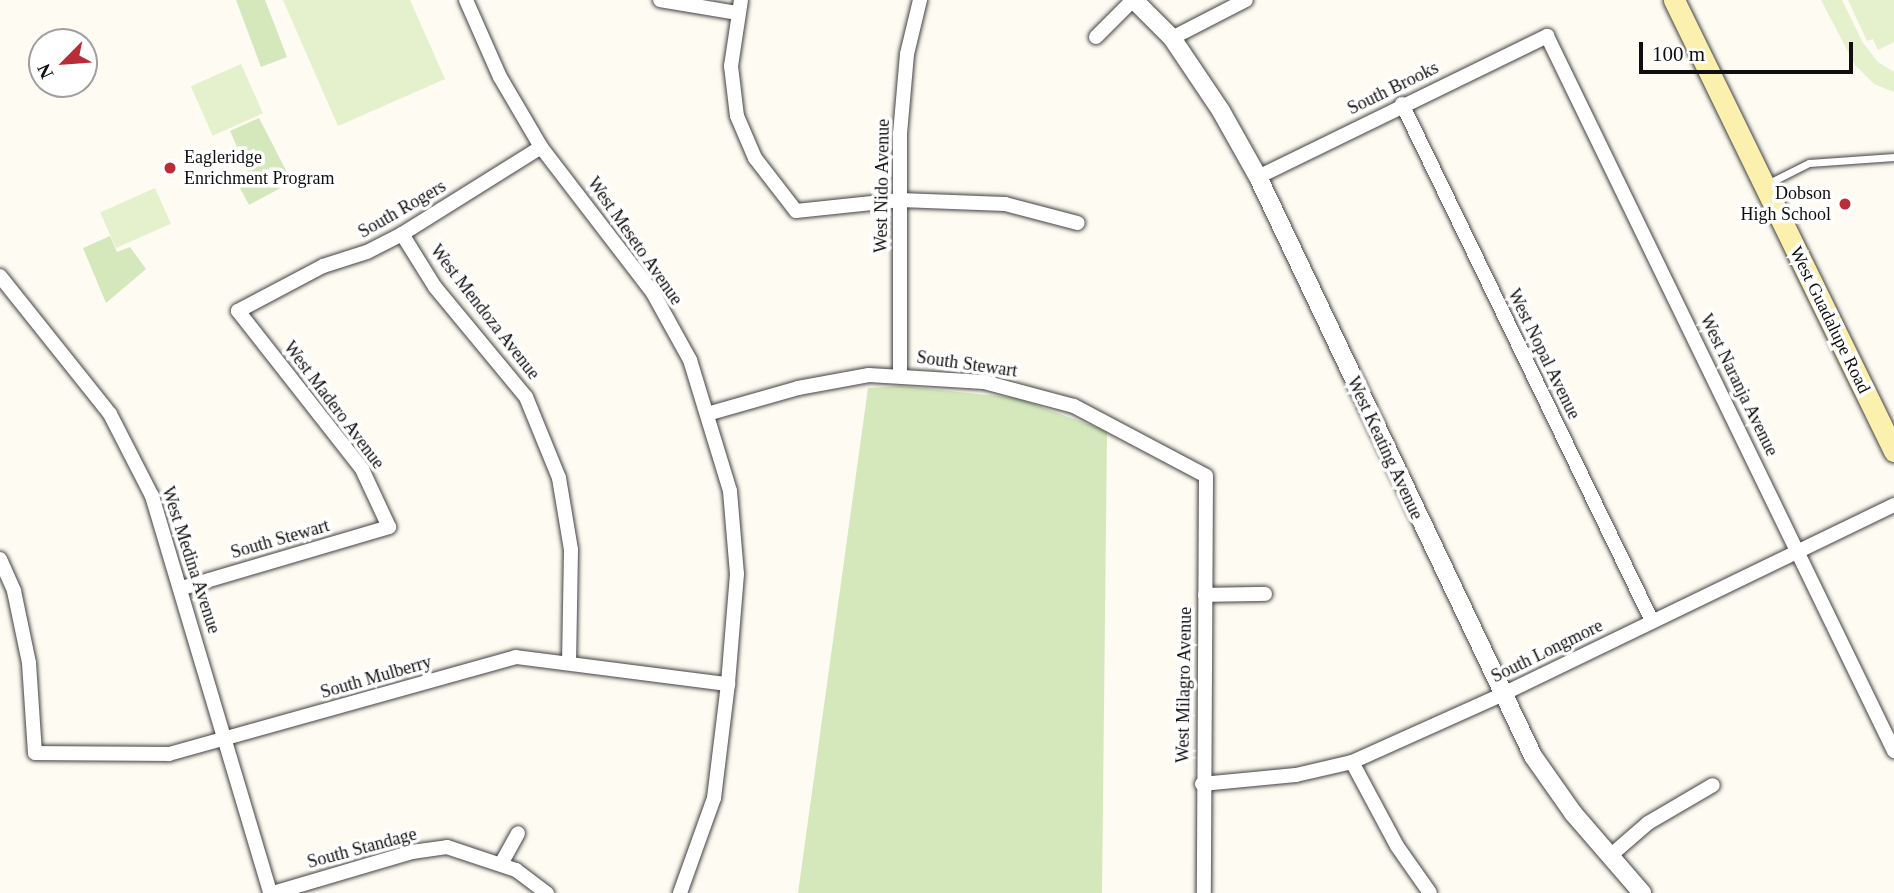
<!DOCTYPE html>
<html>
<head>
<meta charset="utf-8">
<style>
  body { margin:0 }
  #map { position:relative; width:1894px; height:893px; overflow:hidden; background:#fefbf2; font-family:"Times New Roman",serif }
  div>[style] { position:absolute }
  .green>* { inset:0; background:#d5e8bc }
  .pitch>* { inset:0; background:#e5f0cd; transform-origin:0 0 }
  .roads { filter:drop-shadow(0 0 2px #424242) drop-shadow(0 0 2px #424242) }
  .service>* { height:7px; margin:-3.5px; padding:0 3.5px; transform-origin:3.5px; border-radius:3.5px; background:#fff }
  .minor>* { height:14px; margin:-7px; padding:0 7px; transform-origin:7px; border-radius:7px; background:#fff }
  .tertiary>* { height:18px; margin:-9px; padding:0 9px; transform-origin:9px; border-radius:9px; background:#fff }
  .secondary>* { height:21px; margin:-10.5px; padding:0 10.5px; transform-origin:10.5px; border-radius:10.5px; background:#fcf0af }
  .dots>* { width:19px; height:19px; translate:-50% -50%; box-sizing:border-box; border:4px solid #fff; border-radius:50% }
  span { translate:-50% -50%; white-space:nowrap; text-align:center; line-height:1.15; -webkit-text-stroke:7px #fff; paint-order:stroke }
  .street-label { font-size:18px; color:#0f0f0f }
  .poi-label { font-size:18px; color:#0f0f0f }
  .left { translate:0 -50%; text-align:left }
  .right { translate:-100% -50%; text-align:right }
  .north { position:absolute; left:28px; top:28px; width:70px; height:70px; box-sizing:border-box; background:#fff; border:2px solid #9f9f9f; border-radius:50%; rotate:245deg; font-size:19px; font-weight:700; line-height:28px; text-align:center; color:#0f0f0f }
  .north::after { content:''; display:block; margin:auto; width:24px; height:32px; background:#ba2c38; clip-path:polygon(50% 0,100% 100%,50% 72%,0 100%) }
  .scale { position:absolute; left:1639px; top:42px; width:214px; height:32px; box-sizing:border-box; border:4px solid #0f0f0f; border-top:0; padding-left:9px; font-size:21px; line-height:24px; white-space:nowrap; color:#0f0f0f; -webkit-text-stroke:5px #fff; paint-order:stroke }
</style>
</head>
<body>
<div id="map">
  <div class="green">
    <div style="clip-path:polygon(236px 0,265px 0,287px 57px,261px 67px)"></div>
    <div style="clip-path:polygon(259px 118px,292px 182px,249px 205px,239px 186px,251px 179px,230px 131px)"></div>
    <div style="clip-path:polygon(110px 236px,117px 252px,130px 247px,146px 269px,106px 303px,83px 248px)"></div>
    <div style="clip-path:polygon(902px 386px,1016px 398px,1107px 431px,1102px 893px,798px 893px,868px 388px)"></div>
  </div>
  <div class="pitch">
    <div style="clip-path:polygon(283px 0,410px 0,445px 79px,338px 126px)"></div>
    <div style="clip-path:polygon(1821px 0,1842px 0,1863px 43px,1878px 62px,1894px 72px,1894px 92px,1874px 84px,1855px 65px)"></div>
    <div style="clip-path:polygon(1848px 0,1894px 0,1894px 42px,1878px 50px,1873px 39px,1867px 41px)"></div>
    <div style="left:241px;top:64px;width:54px;height:55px;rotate:66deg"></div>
    <div style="left:155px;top:188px;width:39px;height:60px;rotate:66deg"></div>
  </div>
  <div class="roads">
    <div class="service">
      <div style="left:1767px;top:184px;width:47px;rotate:-26.6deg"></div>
      <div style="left:1809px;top:163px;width:85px;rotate:-4deg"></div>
    </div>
    <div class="minor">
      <div style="left:466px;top:0;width:84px;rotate:66.2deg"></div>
      <div style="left:500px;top:77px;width:81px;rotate:59.6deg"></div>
      <div style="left:541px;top:147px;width:184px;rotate:52.5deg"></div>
      <div style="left:653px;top:293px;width:77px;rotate:61.1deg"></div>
      <div style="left:690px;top:360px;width:137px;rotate:73deg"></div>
      <div style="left:730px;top:491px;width:83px;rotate:85.2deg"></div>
      <div style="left:737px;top:574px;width:110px;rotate:94.7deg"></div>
      <div style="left:728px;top:684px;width:115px;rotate:97deg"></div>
      <div style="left:714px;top:798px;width:101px;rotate:109.7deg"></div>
      <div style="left:660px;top:0;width:79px;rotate:9.5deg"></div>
      <div style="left:741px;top:0;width:67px;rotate:98.6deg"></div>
      <div style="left:731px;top:66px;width:50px;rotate:83.2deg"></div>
      <div style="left:737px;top:116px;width:46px;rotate:66.8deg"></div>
      <div style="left:755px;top:158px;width:67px;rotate:52.3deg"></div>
      <div style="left:796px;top:211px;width:105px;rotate:-6deg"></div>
      <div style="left:900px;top:200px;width:105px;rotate:2.2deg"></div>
      <div style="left:1005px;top:204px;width:75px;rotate:14.6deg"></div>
      <div style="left:1096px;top:37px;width:52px;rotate:-45deg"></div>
      <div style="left:1172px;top:38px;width:83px;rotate:-27.2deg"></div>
      <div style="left:1402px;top:104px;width:574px;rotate:64.19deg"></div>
      <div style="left:1258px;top:177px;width:322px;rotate:-26deg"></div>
      <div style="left:1547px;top:36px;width:795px;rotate:64.11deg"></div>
      <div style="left:402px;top:234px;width:62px;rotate:58.1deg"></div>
      <div style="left:435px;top:287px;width:143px;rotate:50.4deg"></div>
      <div style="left:526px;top:397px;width:87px;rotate:67.8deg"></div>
      <div style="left:559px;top:478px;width:73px;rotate:80.5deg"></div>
      <div style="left:571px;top:550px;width:112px;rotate:91deg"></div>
      <div style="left:0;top:276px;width:176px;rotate:51.4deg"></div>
      <div style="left:110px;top:414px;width:92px;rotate:62.9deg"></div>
      <div style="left:152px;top:496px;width:414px;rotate:73.4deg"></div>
      <div style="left:900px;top:374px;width:240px;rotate:-90deg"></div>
      <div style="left:900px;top:134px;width:80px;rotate:-85deg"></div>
      <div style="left:907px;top:54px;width:56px;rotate:-76.5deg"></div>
      <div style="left:707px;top:414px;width:95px;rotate:-15.9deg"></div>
      <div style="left:798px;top:388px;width:72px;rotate:-10.4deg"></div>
      <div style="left:869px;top:375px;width:115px;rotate:3.5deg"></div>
      <div style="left:984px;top:382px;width:93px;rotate:14.9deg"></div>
      <div style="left:1074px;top:406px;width:149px;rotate:27.9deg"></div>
      <div style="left:1206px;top:476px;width:417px;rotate:90.3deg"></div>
      <div style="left:0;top:559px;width:35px;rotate:66deg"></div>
      <div style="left:14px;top:591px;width:74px;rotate:78.2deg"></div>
      <div style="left:29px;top:663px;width:90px;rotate:86.2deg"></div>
      <div style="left:35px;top:753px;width:134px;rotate:0.4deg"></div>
      <div style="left:169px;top:754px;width:360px;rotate:-15.6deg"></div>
      <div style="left:516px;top:657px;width:214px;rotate:7.3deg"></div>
      <div style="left:182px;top:588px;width:216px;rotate:-16.4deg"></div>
      <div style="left:389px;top:527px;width:64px;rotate:-115deg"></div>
      <div style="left:362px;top:469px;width:201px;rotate:-128.1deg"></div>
      <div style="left:238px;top:311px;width:96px;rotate:-27.9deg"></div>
      <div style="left:323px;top:266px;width:46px;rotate:-17.7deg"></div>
      <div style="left:367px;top:252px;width:39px;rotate:-27deg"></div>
      <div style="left:402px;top:234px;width:164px;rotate:-32deg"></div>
      <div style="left:1205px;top:595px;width:60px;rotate:-1deg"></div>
      <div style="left:1352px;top:762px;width:95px;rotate:61.8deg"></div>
      <div style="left:1397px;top:846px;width:57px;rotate:54.9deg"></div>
      <div style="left:1202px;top:784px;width:94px;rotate:-5.5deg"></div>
      <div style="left:1296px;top:775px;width:57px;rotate:-13.1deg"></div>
      <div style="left:1352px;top:762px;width:163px;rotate:-24.2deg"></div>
      <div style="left:1501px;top:695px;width:437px;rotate:-25.8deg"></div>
      <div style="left:1610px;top:856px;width:50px;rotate:-41deg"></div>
      <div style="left:1648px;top:823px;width:75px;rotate:-30.3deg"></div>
      <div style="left:501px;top:864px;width:35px;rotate:-61deg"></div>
      <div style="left:273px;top:893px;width:145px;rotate:-16.4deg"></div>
      <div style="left:412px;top:852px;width:35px;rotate:-8deg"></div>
      <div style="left:447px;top:847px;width:73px;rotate:18.4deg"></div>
      <div style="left:516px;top:870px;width:39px;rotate:37deg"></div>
    </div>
    <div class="tertiary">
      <div style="left:1134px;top:0;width:54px;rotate:45deg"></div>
      <div style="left:1172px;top:38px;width:88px;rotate:56.1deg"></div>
      <div style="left:1221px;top:111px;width:76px;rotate:60.7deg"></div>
      <div style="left:1258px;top:177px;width:641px;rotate:64.59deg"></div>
      <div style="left:1533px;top:756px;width:70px;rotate:54.9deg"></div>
      <div style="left:1573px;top:813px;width:106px;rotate:49.2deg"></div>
    </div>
    <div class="secondary">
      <div style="left:1674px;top:0;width:502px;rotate:64deg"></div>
    </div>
  </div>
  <div class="dots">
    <div style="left:170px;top:168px;background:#ba2c38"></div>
    <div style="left:1845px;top:204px;background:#ba2c38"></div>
  </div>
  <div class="street-label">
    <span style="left:1393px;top:88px;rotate:-26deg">South Brooks</span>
    <span style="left:882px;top:186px;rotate:-89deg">West Nido Avenue</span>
    <span style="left:402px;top:209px;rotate:-30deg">South Rogers</span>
    <span style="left:635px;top:241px;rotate:55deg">West Meseto Avenue</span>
    <span style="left:485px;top:312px;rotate:52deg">West Mendoza Avenue</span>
    <span style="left:1830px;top:320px;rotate:64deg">West Guadalupe Road</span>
    <span style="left:1544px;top:354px;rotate:64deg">West Nopal Avenue</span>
    <span style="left:967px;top:364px;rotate:8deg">South Stewart</span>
    <span style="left:1739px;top:385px;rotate:64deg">West Naranja Avenue</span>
    <span style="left:334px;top:405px;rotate:53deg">West Madero Avenue</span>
    <span style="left:1385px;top:448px;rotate:65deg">West Keating Avenue</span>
    <span style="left:280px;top:539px;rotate:-16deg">South Stewart</span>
    <span style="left:191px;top:560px;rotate:72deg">West Medina Avenue</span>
    <span style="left:1547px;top:651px;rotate:-26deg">South Longmore</span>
    <span style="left:376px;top:677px;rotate:-16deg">South Mulberry</span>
    <span style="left:1184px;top:685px;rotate:-89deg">West Milagro Avenue</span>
    <span style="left:362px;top:848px;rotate:-15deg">South Standage</span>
  </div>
  <div class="poi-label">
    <span class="left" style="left:184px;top:168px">Eagleridge<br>Enrichment Program</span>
    <span class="right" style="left:1831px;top:204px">Dobson<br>High School</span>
  </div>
  <div class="north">N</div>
  <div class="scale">100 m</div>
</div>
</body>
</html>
